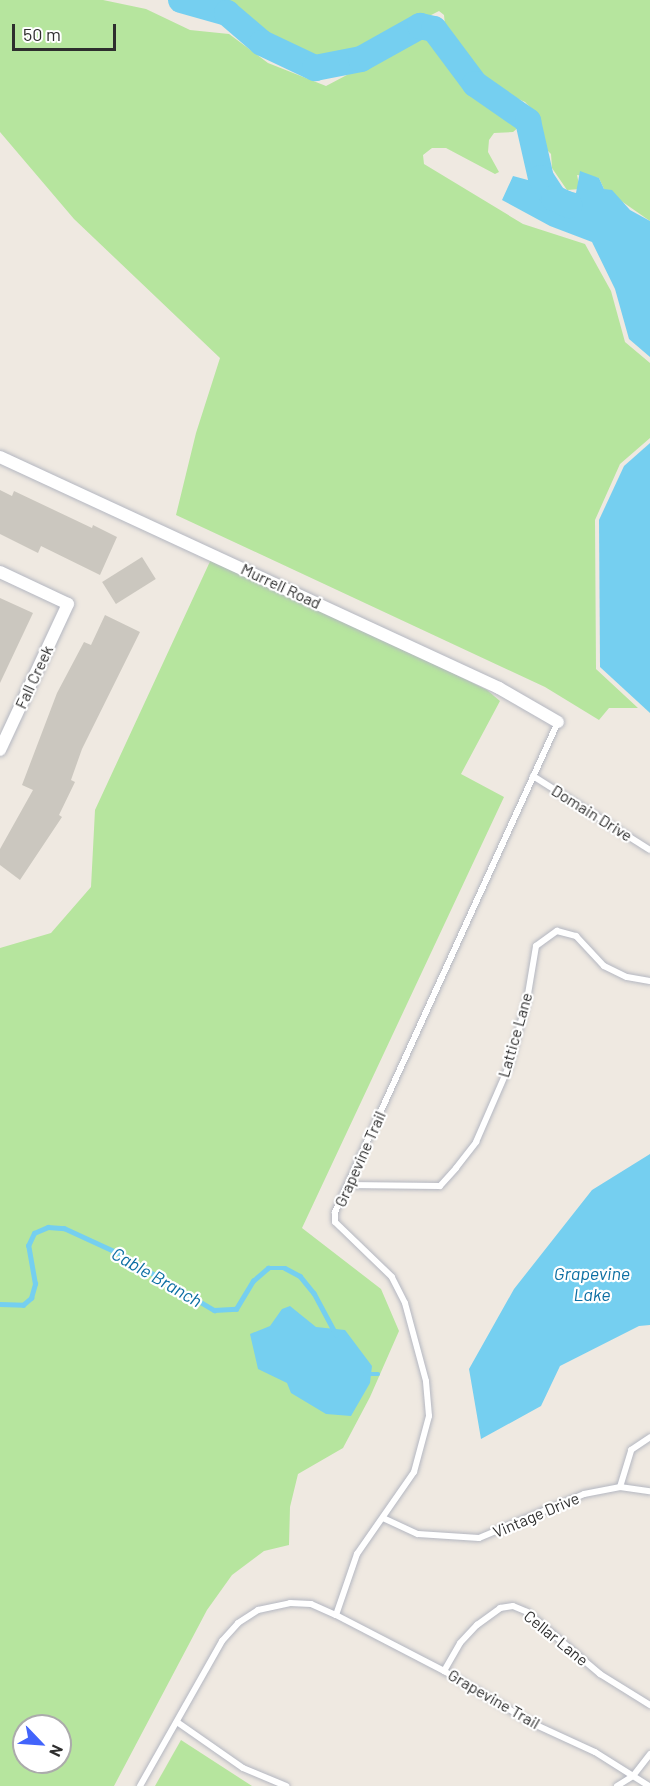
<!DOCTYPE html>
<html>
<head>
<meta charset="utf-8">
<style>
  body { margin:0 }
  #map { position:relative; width:650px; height:1786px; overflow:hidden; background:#efe9e1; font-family:Barlow,sans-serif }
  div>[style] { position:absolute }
  .green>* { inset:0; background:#b6e59e }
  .water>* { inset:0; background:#75cff0 }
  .stream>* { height:4.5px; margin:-2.25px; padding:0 2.25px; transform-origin:2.25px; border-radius:2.25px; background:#75cff0 }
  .river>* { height:26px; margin:-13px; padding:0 13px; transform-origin:13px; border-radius:13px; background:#75cff0 }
  .building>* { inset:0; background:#cbc7bf; transform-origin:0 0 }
  .roads { filter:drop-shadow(0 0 2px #b4b7c1) drop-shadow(0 0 2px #b4b7c1) }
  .service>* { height:6px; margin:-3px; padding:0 3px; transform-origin:3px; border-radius:3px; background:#fff }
  .minor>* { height:12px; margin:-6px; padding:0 6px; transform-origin:6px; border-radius:6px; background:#fff }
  span { translate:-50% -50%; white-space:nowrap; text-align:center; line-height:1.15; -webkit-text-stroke:4.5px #fff; paint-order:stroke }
  .street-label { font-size:16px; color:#2e2e2e }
  .water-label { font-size:18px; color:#0d6fa3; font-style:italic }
  .north { position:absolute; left:12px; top:1714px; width:60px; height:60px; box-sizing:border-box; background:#fff; border:2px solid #ababab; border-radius:50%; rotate:115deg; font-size:16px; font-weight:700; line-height:24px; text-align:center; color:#2e2e2e }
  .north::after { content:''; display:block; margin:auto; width:21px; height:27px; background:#4264fb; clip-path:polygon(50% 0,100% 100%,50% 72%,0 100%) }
  .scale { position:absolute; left:12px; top:24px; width:104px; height:27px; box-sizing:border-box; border:3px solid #2e2e2e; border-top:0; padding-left:8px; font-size:18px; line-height:21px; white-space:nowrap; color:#2e2e2e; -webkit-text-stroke:4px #fff; paint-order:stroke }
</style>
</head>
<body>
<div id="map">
  <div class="green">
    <div style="clip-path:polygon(0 0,103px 0,146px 9px,190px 30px,229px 34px,268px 63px,326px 86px,421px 36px,430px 41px,468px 90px,520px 126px,513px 132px,494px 133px,489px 140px,488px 152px,499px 172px,495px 174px,446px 148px,432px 148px,423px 155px,424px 164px,523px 224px,585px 244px,611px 291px,625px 342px,650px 363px,650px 438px,620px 464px,595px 520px,596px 669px,638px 708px,609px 708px,599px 720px,545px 687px,176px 515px,196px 433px,220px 358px,74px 219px,0 132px)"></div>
    <div style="clip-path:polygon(213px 0,650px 0,650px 221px,604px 189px,599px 178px,577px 175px,580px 189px,567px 190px,552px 168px,551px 154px,543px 146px,538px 115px,525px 102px,499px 90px,446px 36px,444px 15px,439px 11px,366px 48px,330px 56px,304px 55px,259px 33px,233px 10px)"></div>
    <div style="clip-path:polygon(evenodd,213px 555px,487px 690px,500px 701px,461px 774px,504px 797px,302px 1228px,381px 1289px,399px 1331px,370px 1397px,343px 1448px,298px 1474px,290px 1507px,289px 1545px,264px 1551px,232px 1575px,207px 1610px,114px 1786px,0 1786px,0 948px,51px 933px,91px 887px,95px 810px,213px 555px,24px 1726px,60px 1726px,60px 1762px,24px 1762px,24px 1726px)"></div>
    <div style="clip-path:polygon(181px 1740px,252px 1786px,155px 1786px)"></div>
  </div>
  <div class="water">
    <div style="clip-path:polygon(580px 171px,599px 178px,604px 189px,612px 190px,630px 210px,650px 221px,650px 357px,629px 339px,615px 289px,592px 242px,550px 226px,502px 200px,513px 176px,576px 193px)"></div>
    <div style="clip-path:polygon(650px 443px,650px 713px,600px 667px,599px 520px,624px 466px)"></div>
    <div style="clip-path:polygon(650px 1154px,650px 1325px,639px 1326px,560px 1366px,541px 1406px,481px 1439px,469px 1369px,514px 1289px,592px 1190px)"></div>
    <div style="clip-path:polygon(290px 1306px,316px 1327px,345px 1330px,372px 1366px,370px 1383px,351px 1416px,326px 1414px,291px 1393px,287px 1383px,258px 1369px,250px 1334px,270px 1326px,282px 1309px)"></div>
  </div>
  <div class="stream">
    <div style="left:0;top:1304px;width:23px;rotate:2deg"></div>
    <div style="left:23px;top:1305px;width:11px;rotate:-41deg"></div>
    <div style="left:31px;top:1298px;width:15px;rotate:-74deg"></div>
    <div style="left:35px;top:1284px;width:39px;rotate:-100deg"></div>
    <div style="left:28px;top:1246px;width:14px;rotate:-65deg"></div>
    <div style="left:34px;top:1233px;width:15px;rotate:-23deg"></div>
    <div style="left:48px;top:1227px;width:16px;rotate:4deg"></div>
    <div style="left:64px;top:1228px;width:60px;rotate:24.8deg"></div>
    <div style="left:118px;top:1253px;width:112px;rotate:30.7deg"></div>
    <div style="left:214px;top:1310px;width:22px;rotate:-3deg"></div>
    <div style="left:236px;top:1309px;width:33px;rotate:-59deg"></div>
    <div style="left:253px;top:1281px;width:20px;rotate:-41deg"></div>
    <div style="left:268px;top:1268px;width:17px"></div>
    <div style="left:285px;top:1268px;width:17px;rotate:28deg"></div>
    <div style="left:300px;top:1276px;width:22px;rotate:51deg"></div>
    <div style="left:314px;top:1293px;width:47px;rotate:61.8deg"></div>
    <div style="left:365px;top:1374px;width:13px"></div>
  </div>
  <div class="river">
    <div style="left:181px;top:0;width:48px;rotate:15.8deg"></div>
    <div style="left:227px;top:13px;width:46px;rotate:40.6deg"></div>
    <div style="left:262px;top:43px;width:59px;rotate:25.3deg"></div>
    <div style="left:315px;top:68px;width:47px;rotate:-11.1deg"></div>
    <div style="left:361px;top:59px;width:68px;rotate:-29.2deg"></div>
    <div style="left:420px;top:26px;width:14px;rotate:12deg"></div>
    <div style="left:434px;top:29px;width:69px;rotate:53.3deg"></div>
    <div style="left:475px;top:84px;width:65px;rotate:34.9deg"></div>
    <div style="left:528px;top:121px;width:58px;rotate:77.2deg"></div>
    <div style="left:541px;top:178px;width:24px;rotate:57deg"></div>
    <div style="left:554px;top:198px;width:17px;rotate:25deg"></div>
  </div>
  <div class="building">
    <div style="clip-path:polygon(0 490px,12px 496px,14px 491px,92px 528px,93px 525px,117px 537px,100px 575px,41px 546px,38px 553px,0 534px)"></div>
    <div style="left:142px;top:557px;width:26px;height:47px;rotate:58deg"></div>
    <div style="clip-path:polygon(0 598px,33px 613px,0 683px)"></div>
    <div style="clip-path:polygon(105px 615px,140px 632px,82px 749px,71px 780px,75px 782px,59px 815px,62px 817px,20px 880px,0 865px,0 849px,33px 790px,22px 785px,57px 693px,84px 642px,91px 645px)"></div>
  </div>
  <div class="roads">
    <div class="service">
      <div style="left:533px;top:776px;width:138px;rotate:32.3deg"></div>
      <div style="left:348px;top:1185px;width:92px;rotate:0.6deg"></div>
      <div style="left:440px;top:1186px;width:24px;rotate:-48deg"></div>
      <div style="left:456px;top:1168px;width:33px;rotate:-52deg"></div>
      <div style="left:476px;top:1142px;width:83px;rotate:-66.5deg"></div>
      <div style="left:509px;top:1066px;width:68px;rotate:-74.7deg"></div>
      <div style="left:527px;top:1000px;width:55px;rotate:-80.5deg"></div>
      <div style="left:536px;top:946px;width:26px;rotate:-36deg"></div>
      <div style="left:557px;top:931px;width:20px;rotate:15deg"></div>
      <div style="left:576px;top:936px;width:41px;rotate:47deg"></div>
      <div style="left:604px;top:966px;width:25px;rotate:26deg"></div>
      <div style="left:627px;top:977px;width:23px;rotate:10deg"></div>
      <div style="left:620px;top:1487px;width:39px;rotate:-73deg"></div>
      <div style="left:631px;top:1450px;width:23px;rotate:-34deg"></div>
      <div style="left:383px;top:1518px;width:38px;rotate:25deg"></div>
      <div style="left:418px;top:1534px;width:61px;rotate:3.8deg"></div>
      <div style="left:479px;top:1538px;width:114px;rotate:-22.7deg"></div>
      <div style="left:584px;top:1494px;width:37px;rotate:-11deg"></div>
      <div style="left:620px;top:1487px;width:30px;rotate:8deg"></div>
      <div style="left:336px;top:1615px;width:65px;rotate:-71deg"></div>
      <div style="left:357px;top:1554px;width:100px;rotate:-55.2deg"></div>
      <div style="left:414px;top:1472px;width:58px;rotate:-75deg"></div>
      <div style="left:429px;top:1416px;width:35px;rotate:-95deg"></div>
      <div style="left:426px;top:1381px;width:81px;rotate:-105.1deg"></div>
      <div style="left:405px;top:1303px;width:29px;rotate:-117deg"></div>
      <div style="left:392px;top:1277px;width:79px;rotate:-136deg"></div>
      <div style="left:335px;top:1222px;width:10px;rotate:-90deg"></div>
      <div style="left:335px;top:1212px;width:538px;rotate:-65.53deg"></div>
      <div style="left:444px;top:1671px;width:32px;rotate:-60deg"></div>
      <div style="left:460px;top:1643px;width:25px;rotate:-47deg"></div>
      <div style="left:477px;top:1625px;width:29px;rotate:-36deg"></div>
      <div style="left:500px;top:1608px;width:13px;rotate:-9deg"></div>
      <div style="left:513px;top:1606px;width:15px;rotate:23deg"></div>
      <div style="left:527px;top:1612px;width:96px;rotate:40.3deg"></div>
      <div style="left:600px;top:1674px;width:59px;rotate:31.8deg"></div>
      <div style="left:177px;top:1722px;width:80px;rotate:34.9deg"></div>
      <div style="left:243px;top:1768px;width:47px;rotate:22.7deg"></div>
      <div style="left:140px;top:1786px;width:167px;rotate:-60.5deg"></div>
      <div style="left:222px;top:1641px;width:24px;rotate:-48deg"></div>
      <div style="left:238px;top:1623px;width:24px;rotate:-33deg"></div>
      <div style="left:258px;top:1610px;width:33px;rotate:-12deg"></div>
      <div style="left:290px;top:1603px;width:21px;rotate:3deg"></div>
      <div style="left:311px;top:1604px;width:27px;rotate:24deg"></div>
      <div style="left:336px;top:1615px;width:122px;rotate:27.4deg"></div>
      <div style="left:444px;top:1671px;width:104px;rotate:30.5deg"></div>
      <div style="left:534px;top:1724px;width:67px;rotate:24.7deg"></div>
      <div style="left:595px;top:1752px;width:64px;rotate:32.2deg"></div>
      <div style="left:617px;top:1786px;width:19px;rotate:-32deg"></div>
      <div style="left:633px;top:1776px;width:28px;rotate:-52deg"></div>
    </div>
    <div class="minor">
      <div style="left:0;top:457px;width:550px;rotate:24.84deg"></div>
      <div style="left:499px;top:688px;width:68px;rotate:30deg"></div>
      <div style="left:0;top:572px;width:75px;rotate:25.2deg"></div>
      <div style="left:68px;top:604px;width:161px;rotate:115deg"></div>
    </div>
  </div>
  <div class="street-label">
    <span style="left:281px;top:586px;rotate:25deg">Murrell Road</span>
    <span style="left:34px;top:677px;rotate:-65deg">Fall Creek</span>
    <span style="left:592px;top:813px;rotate:32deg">Domain Drive</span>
    <span style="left:515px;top:1035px;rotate:-74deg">Lattice Lane</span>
    <span style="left:360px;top:1159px;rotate:-66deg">Grapevine Trail</span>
    <span style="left:536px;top:1515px;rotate:-23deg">Vintage Drive</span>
    <span style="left:556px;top:1638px;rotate:39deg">Cellar Lane</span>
    <span style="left:494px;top:1699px;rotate:30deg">Grapevine Trail</span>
  </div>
  <div class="water-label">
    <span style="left:592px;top:1284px">Grapevine<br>Lake</span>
    <span style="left:157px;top:1277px;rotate:30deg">Cable Branch</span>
  </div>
  <div class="north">N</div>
  <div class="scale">50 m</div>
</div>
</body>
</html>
